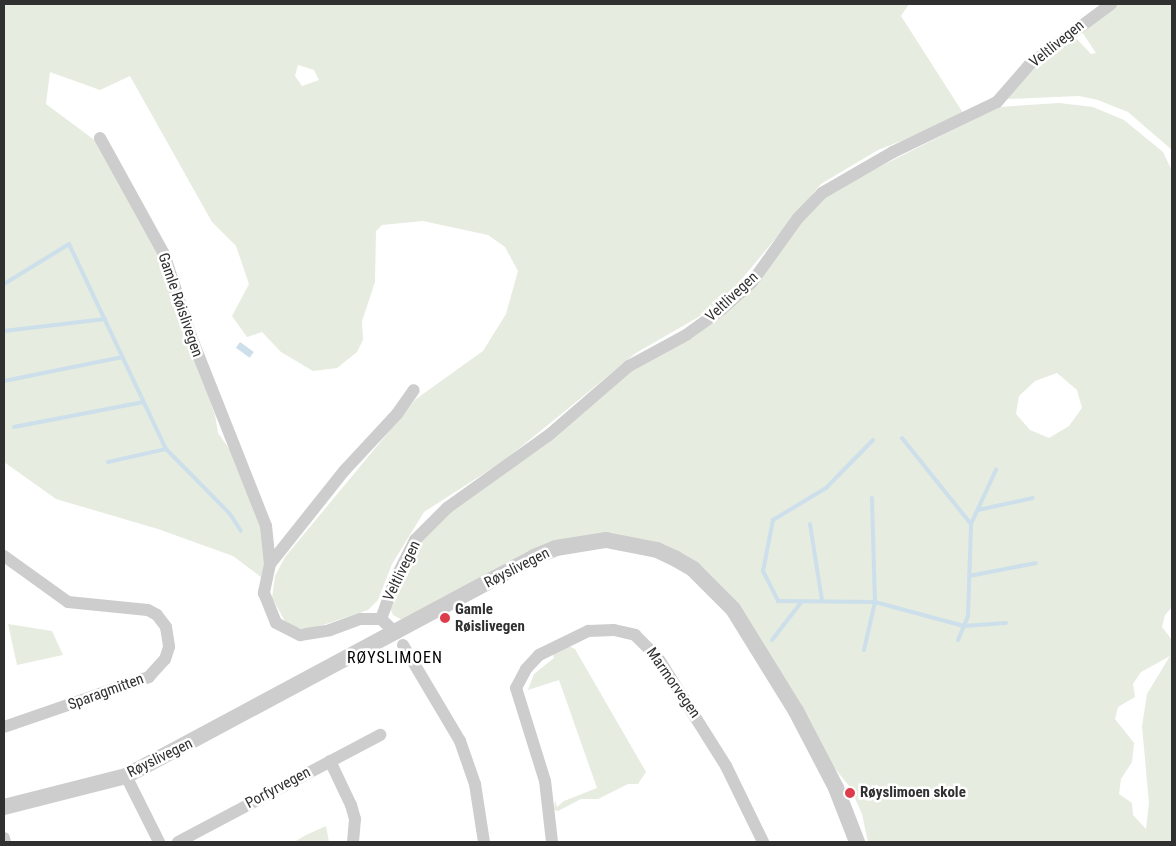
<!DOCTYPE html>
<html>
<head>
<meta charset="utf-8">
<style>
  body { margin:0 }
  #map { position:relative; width:1176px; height:846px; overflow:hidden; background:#fff; font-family:"Roboto Condensed",sans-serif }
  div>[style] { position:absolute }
  .green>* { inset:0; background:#e6ecdf }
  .water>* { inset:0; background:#ccdfeb; transform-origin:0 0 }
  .stream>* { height:4px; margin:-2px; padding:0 2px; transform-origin:2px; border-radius:2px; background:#ccdfeb }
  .minor>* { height:12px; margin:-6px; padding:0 6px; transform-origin:6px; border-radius:6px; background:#cdcdcd }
  .tertiary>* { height:16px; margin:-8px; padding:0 8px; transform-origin:8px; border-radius:8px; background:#cdcdcd }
  .dots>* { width:14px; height:14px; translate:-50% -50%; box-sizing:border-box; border:2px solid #fff; border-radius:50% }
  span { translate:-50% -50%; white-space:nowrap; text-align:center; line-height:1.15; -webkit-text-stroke:5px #fff; paint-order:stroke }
  .street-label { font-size:15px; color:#303030 }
  .poi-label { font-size:15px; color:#303030; font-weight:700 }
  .left { translate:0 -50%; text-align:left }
  .neighbourhood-label { font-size:16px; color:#000; letter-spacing:1px }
  .frame { position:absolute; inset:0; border:5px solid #303030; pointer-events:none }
</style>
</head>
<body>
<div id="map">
  <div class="green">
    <div style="clip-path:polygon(evenodd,4px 4px,909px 4px,901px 16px,965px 116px,878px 150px,821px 184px,721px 304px,636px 353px,505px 460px,424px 512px,392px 564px,378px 600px,368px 610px,314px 628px,298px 628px,285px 621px,272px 598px,275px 576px,285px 557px,416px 399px,483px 351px,506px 314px,518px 271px,505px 247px,488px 235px,423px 221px,382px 225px,376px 231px,375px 282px,362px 321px,363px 340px,357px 352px,337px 368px,313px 371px,281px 352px,262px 332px,247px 337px,232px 316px,249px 284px,236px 246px,212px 222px,130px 76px,100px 90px,50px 72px,46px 104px,97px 142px,154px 240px,215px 415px,218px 433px,230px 450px,263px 532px,266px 558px,261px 577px,233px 556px,158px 529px,56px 499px,4px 462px,4px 4px,298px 65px,314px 70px,319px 80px,302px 86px,295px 76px,298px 65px)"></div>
    <div style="clip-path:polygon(1116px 4px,1172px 4px,1172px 150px,1128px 112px,1098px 100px,1079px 96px,1009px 99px,1008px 97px,1023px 78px,1074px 36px,1091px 54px,1096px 53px,1082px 32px)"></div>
    <div style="clip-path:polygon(evenodd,1059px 103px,1093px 107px,1124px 120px,1163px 152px,1172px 171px,1172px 607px,1165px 615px,1162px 627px,1172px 640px,1172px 842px,868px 842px,862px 814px,850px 787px,832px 765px,741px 609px,655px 542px,607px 534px,404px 621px,393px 615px,390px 608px,408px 560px,430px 528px,623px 376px,705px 327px,802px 221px,835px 189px,999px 107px,1059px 103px,1057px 373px,1077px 390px,1082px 408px,1069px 426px,1049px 438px,1030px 430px,1016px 414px,1019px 396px,1035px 381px,1057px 373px,1059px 103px,1170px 656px,1147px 694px,1142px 726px,1149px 803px,1146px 829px,1133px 815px,1132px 803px,1119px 794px,1121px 779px,1132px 762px,1134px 743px,1115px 719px,1118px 707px,1135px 697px,1133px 684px,1141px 672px,1170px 656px)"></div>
    <div style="clip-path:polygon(8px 624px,52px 631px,63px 655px,17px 665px)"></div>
    <div style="clip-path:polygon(569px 646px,575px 649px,646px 772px,638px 784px,628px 784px,598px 799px,581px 799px,558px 811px,554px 810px,555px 800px,557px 807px,564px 801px,597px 788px,559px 680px,528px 690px,534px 674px,554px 658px,552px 653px)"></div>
    <div style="clip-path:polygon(326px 826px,329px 842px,294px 842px,306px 835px)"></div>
  </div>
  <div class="water">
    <div style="left:240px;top:342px;width:17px;height:7px;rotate:36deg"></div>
  </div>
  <div class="stream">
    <div style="left:4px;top:284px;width:76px;rotate:-31.6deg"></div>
    <div style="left:69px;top:244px;width:227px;rotate:64.7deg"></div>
    <div style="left:166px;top:449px;width:91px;rotate:45.4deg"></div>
    <div style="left:230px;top:514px;width:20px;rotate:57deg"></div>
    <div style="left:4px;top:331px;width:102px;rotate:-6.8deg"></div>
    <div style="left:4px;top:381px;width:121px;rotate:-11.4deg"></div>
    <div style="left:14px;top:427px;width:132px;rotate:-10.9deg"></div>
    <div style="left:902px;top:438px;width:110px;rotate:51.3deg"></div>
    <div style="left:873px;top:440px;width:67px;rotate:134.4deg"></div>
    <div style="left:826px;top:488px;width:62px;rotate:148.9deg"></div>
    <div style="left:773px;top:520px;width:52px;rotate:101.1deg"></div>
    <div style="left:763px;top:571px;width:34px;rotate:63deg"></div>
    <div style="left:778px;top:601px;width:97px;rotate:0.6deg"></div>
    <div style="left:875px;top:602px;width:92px;rotate:15.1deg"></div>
    <div style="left:964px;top:626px;width:42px;rotate:-4.1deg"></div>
    <div style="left:108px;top:462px;width:59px;rotate:-12.6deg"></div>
    <div style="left:978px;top:510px;width:56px;rotate:-12.3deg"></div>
    <div style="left:810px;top:524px;width:78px;rotate:81.1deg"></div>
    <div style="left:969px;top:576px;width:68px;rotate:-11deg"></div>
    <div style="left:772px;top:640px;width:49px;rotate:-52.4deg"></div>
    <div style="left:958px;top:640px;width:26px;rotate:-67deg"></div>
    <div style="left:968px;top:616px;width:92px;rotate:-88.1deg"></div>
    <div style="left:971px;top:524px;width:60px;rotate:-65.2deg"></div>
    <div style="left:864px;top:650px;width:49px;rotate:-77.1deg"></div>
    <div style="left:875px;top:602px;width:104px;rotate:-91.7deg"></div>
  </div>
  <div class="minor">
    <div style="left:100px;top:138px;width:132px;rotate:61.1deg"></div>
    <div style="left:164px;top:254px;width:89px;rotate:71.8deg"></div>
    <div style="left:192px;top:339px;width:201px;rotate:68.4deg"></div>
    <div style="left:266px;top:526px;width:38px;rotate:84deg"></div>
    <div style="left:270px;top:564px;width:30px;rotate:102deg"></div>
    <div style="left:264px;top:593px;width:32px;rotate:68deg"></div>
    <div style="left:276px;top:623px;width:27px;rotate:27deg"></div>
    <div style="left:300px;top:635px;width:30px;rotate:-9deg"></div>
    <div style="left:330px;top:630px;width:33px;rotate:-20deg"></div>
    <div style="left:361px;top:619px;width:20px"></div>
    <div style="left:381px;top:619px;width:21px;rotate:43deg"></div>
    <div style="left:4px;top:556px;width:79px;rotate:35.7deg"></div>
    <div style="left:68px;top:602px;width:80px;rotate:5.7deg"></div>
    <div style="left:148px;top:610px;width:10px;rotate:29deg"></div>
    <div style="left:157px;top:615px;width:15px;rotate:53deg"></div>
    <div style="left:166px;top:627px;width:20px;rotate:81deg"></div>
    <div style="left:169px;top:647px;width:13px;rotate:108deg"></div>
    <div style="left:165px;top:659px;width:24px;rotate:132deg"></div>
    <div style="left:149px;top:677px;width:153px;rotate:161deg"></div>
    <div style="left:270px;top:564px;width:119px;rotate:-51.5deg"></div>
    <div style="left:344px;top:471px;width:78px;rotate:-47.1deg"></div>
    <div style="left:397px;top:414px;width:29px;rotate:-55deg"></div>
    <div style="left:381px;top:619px;width:41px;rotate:-70.3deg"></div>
    <div style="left:395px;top:580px;width:45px;rotate:-63.4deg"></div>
    <div style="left:415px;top:540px;width:45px;rotate:-45deg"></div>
    <div style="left:447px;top:508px;width:125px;rotate:-35.6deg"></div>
    <div style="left:549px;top:435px;width:106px;rotate:-40.8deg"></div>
    <div style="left:629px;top:366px;width:65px;rotate:-28.5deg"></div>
    <div style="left:686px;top:335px;width:44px;rotate:-35.8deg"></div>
    <div style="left:722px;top:309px;width:40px;rotate:-42deg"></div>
    <div style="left:752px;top:282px;width:79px;rotate:-54.3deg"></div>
    <div style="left:798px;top:218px;width:35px;rotate:-46deg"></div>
    <div style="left:822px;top:193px;width:82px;rotate:-30deg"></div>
    <div style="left:893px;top:152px;width:115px;rotate:-25.7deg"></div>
    <div style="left:997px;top:102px;width:50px;rotate:-49deg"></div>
    <div style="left:1030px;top:64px;width:101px;rotate:-36.5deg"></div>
    <div style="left:403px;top:645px;width:112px;rotate:59.3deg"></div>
    <div style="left:460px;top:741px;width:46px;rotate:70.8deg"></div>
    <div style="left:475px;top:784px;width:59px;rotate:81.2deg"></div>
    <div style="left:330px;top:761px;width:49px;rotate:64.5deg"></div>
    <div style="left:351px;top:805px;width:15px;rotate:74deg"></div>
    <div style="left:355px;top:819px;width:23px;rotate:95deg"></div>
    <div style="left:126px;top:776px;width:74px;rotate:63.4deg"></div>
    <div style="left:4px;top:838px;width:4px;rotate:76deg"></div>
    <div style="left:178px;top:842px;width:229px;rotate:-27.9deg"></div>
    <div style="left:552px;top:842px;width:61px;rotate:-96.5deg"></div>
    <div style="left:545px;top:781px;width:97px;rotate:-107.3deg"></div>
    <div style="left:516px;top:688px;width:21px;rotate:-62deg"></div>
    <div style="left:526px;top:669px;width:19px;rotate:-47deg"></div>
    <div style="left:539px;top:655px;width:55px;rotate:-26.1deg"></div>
    <div style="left:588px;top:631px;width:26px;rotate:-2deg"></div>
    <div style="left:614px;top:630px;width:22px;rotate:13deg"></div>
    <div style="left:635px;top:635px;width:33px;rotate:45deg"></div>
    <div style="left:658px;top:658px;width:128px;rotate:57.8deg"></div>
    <div style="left:726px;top:766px;width:85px;rotate:64deg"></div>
  </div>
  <div class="tertiary">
    <div style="left:4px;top:807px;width:126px;rotate:-14.3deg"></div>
    <div style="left:126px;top:776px;width:463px;rotate:-28.2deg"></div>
    <div style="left:534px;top:557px;width:24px;rotate:-22deg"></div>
    <div style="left:556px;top:548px;width:51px;rotate:-9.1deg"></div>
    <div style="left:606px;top:540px;width:52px;rotate:11.1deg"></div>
    <div style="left:657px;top:550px;width:21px;rotate:25deg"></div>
    <div style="left:676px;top:559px;width:20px;rotate:30deg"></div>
    <div style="left:693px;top:569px;width:57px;rotate:45deg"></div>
    <div style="left:733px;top:609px;width:120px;rotate:58.3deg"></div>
    <div style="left:796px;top:711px;width:87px;rotate:62.5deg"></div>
    <div style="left:836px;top:788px;width:58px;rotate:68.7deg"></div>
  </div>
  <div class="dots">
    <div style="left:445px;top:618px;background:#dd3c4a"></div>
    <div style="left:850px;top:793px;background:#dd3c4a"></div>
  </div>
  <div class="street-label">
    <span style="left:1057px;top:44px;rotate:-39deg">Veltlivegen</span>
    <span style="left:732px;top:297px;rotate:-43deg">Veltlivegen</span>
    <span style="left:180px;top:305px;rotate:71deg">Gamle Røislivegen</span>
    <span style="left:517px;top:568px;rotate:-27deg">Røyslivegen</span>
    <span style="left:402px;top:571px;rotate:-64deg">Veltlivegen</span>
    <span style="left:673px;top:683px;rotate:55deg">Marmorvegen</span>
    <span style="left:106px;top:692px;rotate:-20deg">Sparagmitten</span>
    <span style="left:160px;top:758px;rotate:-26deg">Røyslivegen</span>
    <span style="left:278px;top:788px;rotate:-28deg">Porfyrvegen</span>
  </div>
  <div class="poi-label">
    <span class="left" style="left:455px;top:618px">Gamle<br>Røislivegen</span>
    <span class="left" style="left:860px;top:793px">Røyslimoen skole</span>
  </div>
  <div class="neighbourhood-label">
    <span style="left:395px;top:658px">RØYSLIMOEN</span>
  </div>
  <div class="frame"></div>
</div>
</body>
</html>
